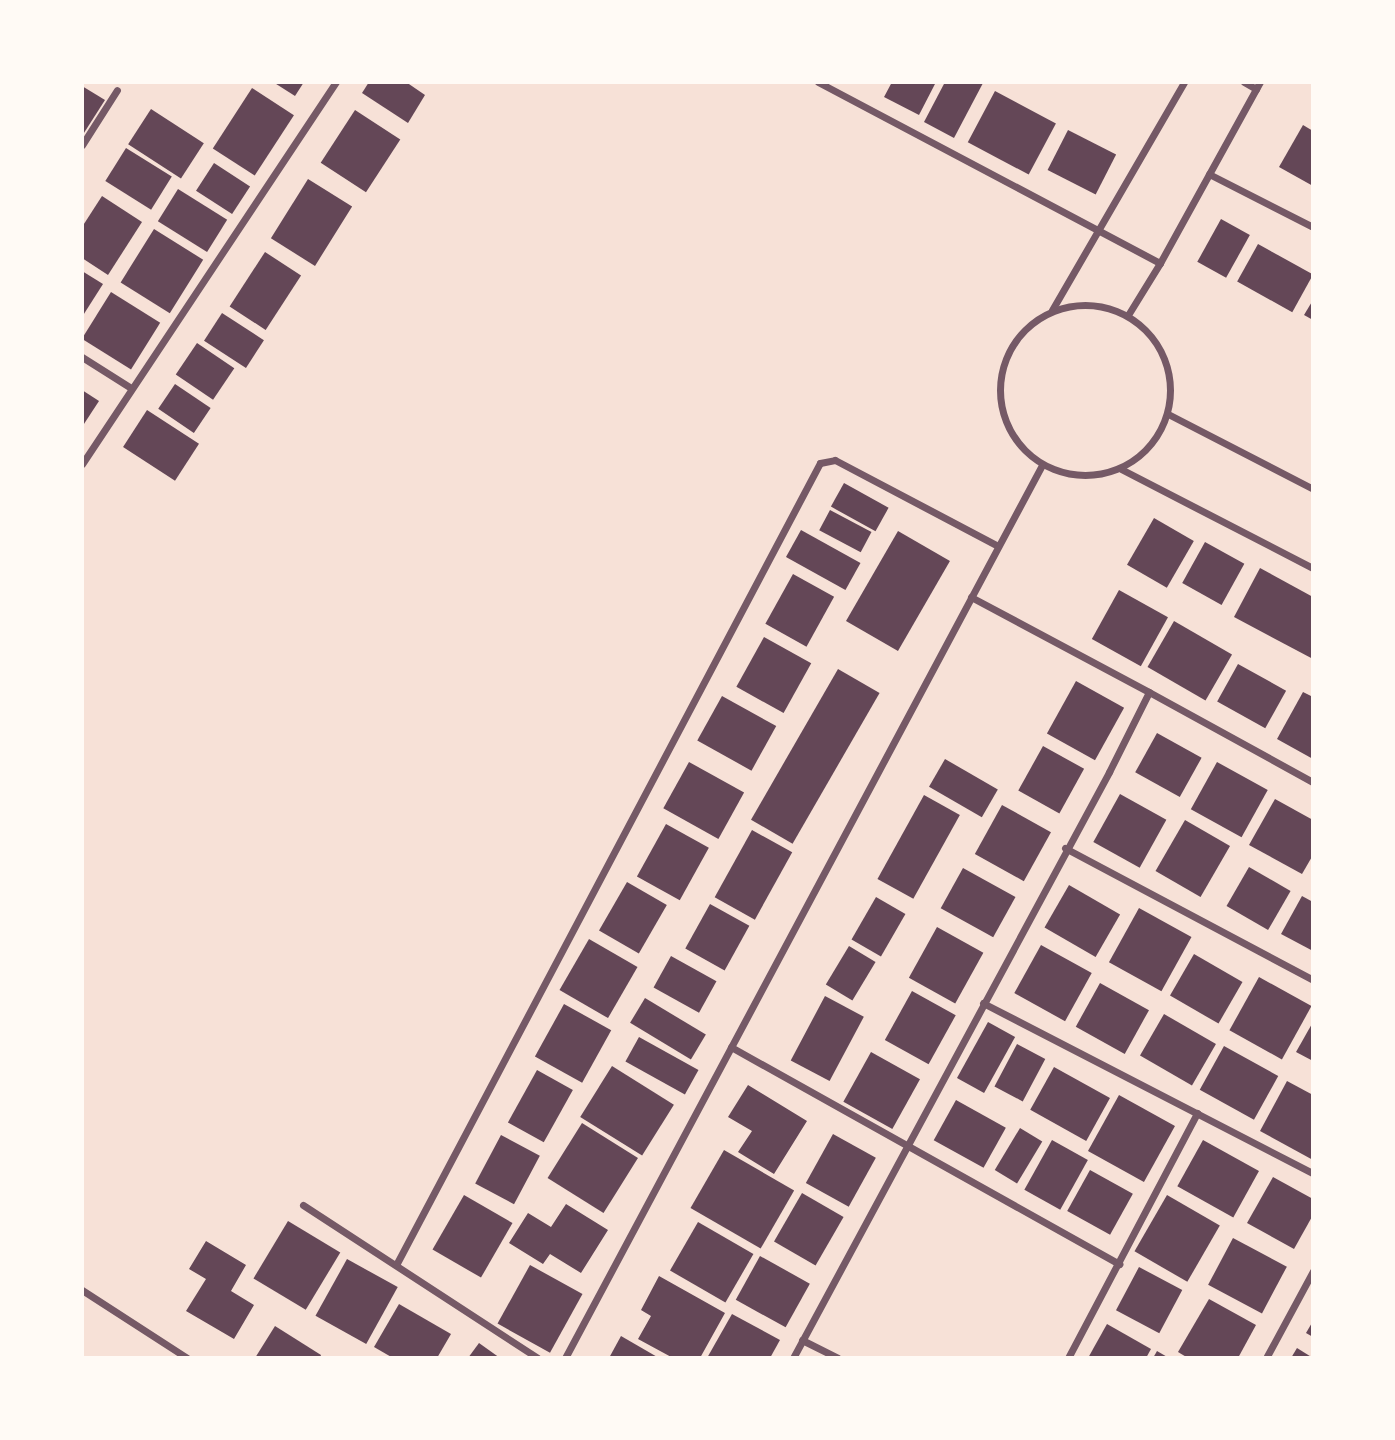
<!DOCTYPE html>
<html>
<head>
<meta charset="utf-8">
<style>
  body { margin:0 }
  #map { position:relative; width:1395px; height:1440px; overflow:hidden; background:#f7e1d7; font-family:Montserrat,sans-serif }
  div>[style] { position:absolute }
  .building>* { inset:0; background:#644757; transform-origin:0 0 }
  .minor>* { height:7px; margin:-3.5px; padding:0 3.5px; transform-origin:3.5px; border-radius:3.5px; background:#755966 }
  .minor>.ring { margin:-3.5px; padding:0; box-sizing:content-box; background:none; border:7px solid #755966; border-radius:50% }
  span { translate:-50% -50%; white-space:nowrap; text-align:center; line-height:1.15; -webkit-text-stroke:7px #fffaf5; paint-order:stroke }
  .frame { position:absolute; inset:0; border:84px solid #fffaf5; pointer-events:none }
</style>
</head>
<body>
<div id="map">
  <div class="building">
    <div style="clip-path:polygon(273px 82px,304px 82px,295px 96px)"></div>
    <div style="clip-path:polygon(369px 82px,406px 82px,425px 95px,408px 123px,362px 93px)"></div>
    <div style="clip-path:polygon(892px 82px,936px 82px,919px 115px,884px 97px)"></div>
    <div style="clip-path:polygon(945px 82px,983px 83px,954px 138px,924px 122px)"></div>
    <div style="clip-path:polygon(82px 86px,105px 100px,82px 136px)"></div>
    <div style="left:252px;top:88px;width:50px;height:72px;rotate:33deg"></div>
    <div style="left:995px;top:91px;width:69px;height:58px;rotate:28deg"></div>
    <div style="left:151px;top:109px;width:63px;height:42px;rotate:33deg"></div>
    <div style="left:355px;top:110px;width:54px;height:63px;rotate:33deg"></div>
    <div style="clip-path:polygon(1303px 125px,1313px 131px,1313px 186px,1279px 167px)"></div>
    <div style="left:1068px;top:130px;width:54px;height:45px;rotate:27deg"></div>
    <div style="left:126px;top:148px;width:54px;height:39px;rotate:32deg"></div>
    <div style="left:214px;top:163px;width:43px;height:33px;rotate:33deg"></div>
    <div style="left:308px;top:179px;width:52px;height:70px;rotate:32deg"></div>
    <div style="left:178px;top:189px;width:58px;height:38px;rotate:32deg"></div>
    <div style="clip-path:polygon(102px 196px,142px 222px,108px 275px,82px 258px,82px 227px)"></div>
    <div style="left:1221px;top:219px;width:33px;height:49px;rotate:29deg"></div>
    <div style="left:154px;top:229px;width:58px;height:63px;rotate:32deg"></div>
    <div style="left:1258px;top:244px;width:63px;height:43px;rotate:29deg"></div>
    <div style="left:265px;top:252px;width:43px;height:65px;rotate:33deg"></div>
    <div style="clip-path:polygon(82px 271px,103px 284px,82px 317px)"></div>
    <div style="left:111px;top:292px;width:58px;height:55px;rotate:32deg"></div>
    <div style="clip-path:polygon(1313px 300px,1313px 320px,1304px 315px)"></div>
    <div style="left:222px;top:313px;width:50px;height:33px;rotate:33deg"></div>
    <div style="left:197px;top:343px;width:45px;height:38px;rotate:34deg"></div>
    <div style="left:175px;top:384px;width:43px;height:30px;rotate:34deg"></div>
    <div style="clip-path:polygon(82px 390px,99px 401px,82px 427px)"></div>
    <div style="left:147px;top:410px;width:62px;height:44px;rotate:33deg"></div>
    <div style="left:844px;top:483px;width:51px;height:27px;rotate:29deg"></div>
    <div style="left:830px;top:510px;width:47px;height:23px;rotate:28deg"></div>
    <div style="left:1154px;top:518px;width:46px;height:54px;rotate:30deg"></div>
    <div style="left:801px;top:530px;width:68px;height:31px;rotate:29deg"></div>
    <div style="left:898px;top:531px;width:60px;height:104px;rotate:30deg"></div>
    <div style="left:1205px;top:542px;width:45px;height:47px;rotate:29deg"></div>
    <div style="clip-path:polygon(1260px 568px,1313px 597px,1313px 659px,1234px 617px)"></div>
    <div style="left:793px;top:574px;width:47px;height:57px;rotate:29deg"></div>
    <div style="left:1119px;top:590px;width:56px;height:56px;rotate:29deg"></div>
    <div style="left:1174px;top:621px;width:67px;height:53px;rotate:30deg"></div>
    <div style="left:764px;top:637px;width:54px;height:57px;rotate:29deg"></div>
    <div style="left:1238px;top:664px;width:55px;height:43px;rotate:29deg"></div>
    <div style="left:838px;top:669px;width:48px;height:174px;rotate:30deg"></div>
    <div style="left:1076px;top:681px;width:55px;height:60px;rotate:29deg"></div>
    <div style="clip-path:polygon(1303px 692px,1313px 697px,1313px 759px,1277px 739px)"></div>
    <div style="left:722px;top:696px;width:62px;height:51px;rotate:29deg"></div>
    <div style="left:1157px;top:733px;width:51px;height:45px;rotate:29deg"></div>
    <div style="left:1043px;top:746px;width:47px;height:51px;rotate:29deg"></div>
    <div style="left:945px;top:759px;width:61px;height:32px;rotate:30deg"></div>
    <div style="left:689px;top:762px;width:63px;height:53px;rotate:29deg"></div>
    <div style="left:1217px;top:762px;width:58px;height:54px;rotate:29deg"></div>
    <div style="left:1120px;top:794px;width:53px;height:55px;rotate:29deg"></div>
    <div style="left:924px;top:795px;width:41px;height:96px;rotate:29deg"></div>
    <div style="clip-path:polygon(1275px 799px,1313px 820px,1313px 855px,1302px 874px,1249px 845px)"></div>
    <div style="left:1002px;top:805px;width:56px;height:56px;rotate:29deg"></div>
    <div style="left:1185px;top:820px;width:52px;height:59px;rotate:30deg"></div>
    <div style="left:666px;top:824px;width:49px;height:60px;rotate:29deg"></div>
    <div style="left:752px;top:830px;width:46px;height:77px;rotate:29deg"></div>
    <div style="left:1249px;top:867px;width:48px;height:45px;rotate:30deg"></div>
    <div style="left:963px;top:868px;width:60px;height:46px;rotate:29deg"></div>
    <div style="left:627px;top:882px;width:46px;height:56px;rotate:30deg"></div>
    <div style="left:1069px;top:885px;width:59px;height:49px;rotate:30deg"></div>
    <div style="clip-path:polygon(1302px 896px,1313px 902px,1313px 951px,1281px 934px)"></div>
    <div style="left:876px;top:897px;width:34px;height:49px;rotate:30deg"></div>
    <div style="left:710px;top:904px;width:45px;height:51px;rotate:29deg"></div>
    <div style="left:1139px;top:908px;width:60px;height:62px;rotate:29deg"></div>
    <div style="left:937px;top:927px;width:53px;height:58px;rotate:29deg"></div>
    <div style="left:589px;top:939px;width:56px;height:59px;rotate:30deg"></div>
    <div style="left:1041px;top:945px;width:58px;height:55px;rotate:29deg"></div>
    <div style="left:849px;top:946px;width:31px;height:45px;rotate:31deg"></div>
    <div style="left:1194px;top:954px;width:56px;height:48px;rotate:30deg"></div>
    <div style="left:671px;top:956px;width:52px;height:36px;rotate:29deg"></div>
    <div style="left:1259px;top:977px;width:60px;height:61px;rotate:29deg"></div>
    <div style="left:1100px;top:983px;width:56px;height:50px;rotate:29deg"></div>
    <div style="left:912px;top:991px;width:50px;height:56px;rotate:29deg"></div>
    <div style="left:825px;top:996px;width:44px;height:73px;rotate:28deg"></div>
    <div style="left:645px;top:998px;width:71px;height:29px;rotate:31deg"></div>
    <div style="left:564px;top:1004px;width:54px;height:60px;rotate:29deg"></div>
    <div style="left:1164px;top:1014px;width:60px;height:48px;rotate:30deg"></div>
    <div style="left:988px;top:1022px;width:31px;height:64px;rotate:29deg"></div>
    <div style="clip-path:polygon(1313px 1022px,1313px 1061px,1296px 1052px)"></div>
    <div style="left:639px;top:1037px;width:68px;height:28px;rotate:29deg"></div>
    <div style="left:1017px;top:1044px;width:32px;height:48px;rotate:28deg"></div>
    <div style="left:1224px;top:1046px;width:62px;height:50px;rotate:29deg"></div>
    <div style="left:871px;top:1052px;width:56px;height:57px;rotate:29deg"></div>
    <div style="left:612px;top:1066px;width:73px;height:60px;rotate:32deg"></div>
    <div style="left:1054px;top:1067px;width:64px;height:49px;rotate:29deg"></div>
    <div style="left:537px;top:1070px;width:41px;height:60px;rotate:29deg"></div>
    <div style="clip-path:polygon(1287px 1081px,1313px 1095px,1313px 1160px,1260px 1131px)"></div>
    <div style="clip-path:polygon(748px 1085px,807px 1121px,774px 1174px,738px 1152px,752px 1131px,728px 1117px)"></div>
    <div style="left:1119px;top:1095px;width:64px;height:64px;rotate:29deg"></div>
    <div style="left:956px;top:1100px;width:57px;height:46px;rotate:29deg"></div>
    <div style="left:582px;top:1123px;width:66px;height:65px;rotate:32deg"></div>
    <div style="left:1020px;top:1128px;width:26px;height:49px;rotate:31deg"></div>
    <div style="left:833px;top:1134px;width:49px;height:56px;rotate:29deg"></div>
    <div style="left:501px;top:1135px;width:44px;height:55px;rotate:28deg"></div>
    <div style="left:1052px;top:1140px;width:41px;height:57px;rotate:29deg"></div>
    <div style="left:1203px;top:1140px;width:64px;height:53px;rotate:29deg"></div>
    <div style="left:724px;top:1150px;width:81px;height:67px;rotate:30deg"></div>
    <div style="left:1090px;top:1170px;width:49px;height:47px;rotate:29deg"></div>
    <div style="clip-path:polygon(1273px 1177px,1313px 1199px,1313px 1215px,1294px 1249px,1247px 1223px)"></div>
    <div style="left:802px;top:1193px;width:48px;height:56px;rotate:30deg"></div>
    <div style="left:464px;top:1195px;width:56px;height:63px;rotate:30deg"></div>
    <div style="left:1167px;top:1195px;width:61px;height:65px;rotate:30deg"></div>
    <div style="clip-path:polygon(566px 1204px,608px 1230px,581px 1273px,550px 1254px,543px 1264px,509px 1243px,528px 1213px,551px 1227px)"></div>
    <div style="left:288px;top:1221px;width:61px;height:67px;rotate:31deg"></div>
    <div style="left:698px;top:1222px;width:64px;height:56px;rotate:30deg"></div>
    <div style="left:1233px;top:1238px;width:61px;height:53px;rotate:28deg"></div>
    <div style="clip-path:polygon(206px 1241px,246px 1265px,231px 1291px,254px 1305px,234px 1339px,186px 1311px,206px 1279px,189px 1269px)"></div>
    <div style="left:760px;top:1256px;width:57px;height:50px;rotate:29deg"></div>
    <div style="left:347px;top:1259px;width:58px;height:65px;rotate:29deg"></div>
    <div style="left:530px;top:1265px;width:60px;height:67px;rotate:29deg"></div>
    <div style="left:1139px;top:1267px;width:49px;height:49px;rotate:28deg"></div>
    <div style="clip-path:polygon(659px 1276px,725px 1313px,700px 1358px,673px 1358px,638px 1339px,651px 1316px,641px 1310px)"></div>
    <div style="clip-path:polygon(1209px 1299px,1256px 1325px,1238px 1358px,1188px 1358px,1178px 1352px)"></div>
    <div style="clip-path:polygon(399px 1304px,451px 1334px,437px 1358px,393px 1358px,374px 1347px)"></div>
    <div style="clip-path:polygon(732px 1314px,780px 1340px,770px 1358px,707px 1358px)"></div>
    <div style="clip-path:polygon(1313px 1321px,1313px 1337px,1306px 1333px)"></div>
    <div style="clip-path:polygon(1107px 1324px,1151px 1349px,1146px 1358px,1088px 1358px)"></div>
    <div style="clip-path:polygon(275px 1326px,321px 1355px,320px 1358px,255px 1358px)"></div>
    <div style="clip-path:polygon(621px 1336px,659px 1358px,609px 1358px)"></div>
    <div style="clip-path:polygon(479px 1343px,500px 1358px,468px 1358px)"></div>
    <div style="clip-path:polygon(1297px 1348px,1313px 1358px,1291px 1358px)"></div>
    <div style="clip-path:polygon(1157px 1351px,1169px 1358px,1153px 1358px)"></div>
  </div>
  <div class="minor">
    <div style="left:818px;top:82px;width:387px;rotate:27.9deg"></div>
    <div style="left:1244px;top:82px;width:14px;rotate:30deg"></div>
    <div style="left:82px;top:145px;width:65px;rotate:-57.5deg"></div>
    <div style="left:1209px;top:174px;width:117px;rotate:27deg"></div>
    <div class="ring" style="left:1000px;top:305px;width:163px;height:163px"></div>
    <div style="left:1052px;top:310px;width:263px;rotate:-59.9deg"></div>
    <div style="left:1128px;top:315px;width:61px;rotate:-58.4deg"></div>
    <div style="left:1160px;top:263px;width:207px;rotate:-61.1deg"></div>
    <div style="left:82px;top:357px;width:58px;rotate:32.3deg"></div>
    <div style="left:1168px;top:414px;width:163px;rotate:27.3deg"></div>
    <div style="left:82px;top:464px;width:459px;rotate:-56.4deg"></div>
    <div style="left:1121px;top:469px;width:216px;rotate:27.3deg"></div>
    <div style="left:971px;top:597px;width:202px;rotate:28.1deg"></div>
    <div style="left:1065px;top:848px;width:281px;rotate:28deg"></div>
    <div style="left:983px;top:1003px;width:371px;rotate:27.3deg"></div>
    <div style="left:731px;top:1047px;width:445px;rotate:29.2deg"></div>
    <div style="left:303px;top:1205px;width:280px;rotate:33.1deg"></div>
    <div style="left:396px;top:1265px;width:907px;rotate:-62.14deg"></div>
    <div style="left:820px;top:463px;width:15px;rotate:-11deg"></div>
    <div style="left:835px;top:460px;width:184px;rotate:27.8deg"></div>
    <div style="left:82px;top:1290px;width:125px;rotate:32.9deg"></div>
    <div style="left:802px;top:1340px;width:40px;rotate:26.6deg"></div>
    <div style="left:565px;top:1358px;width:1012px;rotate:-61.89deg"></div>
    <div style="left:793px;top:1358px;width:666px;rotate:-61.66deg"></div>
    <div style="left:1109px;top:772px;width:89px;rotate:-63.4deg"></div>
    <div style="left:1149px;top:692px;width:187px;rotate:28.8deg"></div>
    <div style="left:1068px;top:1358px;width:277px;rotate:-62.2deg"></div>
    <div style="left:1266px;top:1358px;width:99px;rotate:-61.6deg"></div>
  </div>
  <div class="frame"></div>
</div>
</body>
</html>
